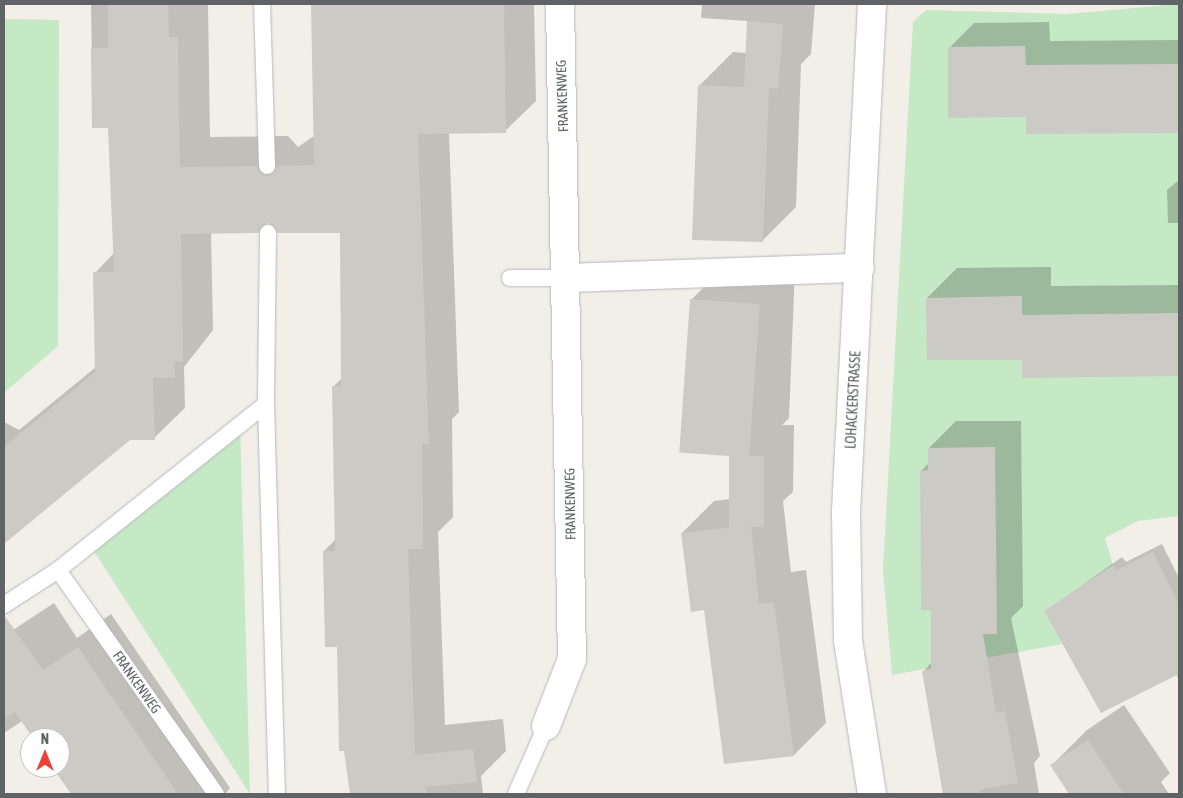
<!DOCTYPE html>
<html>
<head>
<meta charset="utf-8">
<style>
  body { margin:0 }
  #map { position:relative; width:1183px; height:798px; overflow:hidden; background:#f1efe8; font-family:"Asap Condensed",sans-serif }
  div>[style] { position:absolute }
  .green>* { inset:0; background:#c5e8c5 }
  .shadow>* { inset:0; background:#0003 }
  .building>* { inset:0; background:#cccac5; transform-origin:0 0 }
  .roads { filter:drop-shadow(0 0 1px #b5b8bc) drop-shadow(0 0 1px #b5b8bc) }
  .service>* { height:16px; margin:-8px; padding:0 8px; transform-origin:8px; border-radius:8px; background:#fff }
  .minor>* { height:28px; margin:-14px; padding:0 14px; transform-origin:14px; border-radius:14px; background:#fff }
  span { translate:-50% -50%; white-space:nowrap; text-align:center; line-height:1.15; -webkit-text-stroke:4px #fff; paint-order:stroke }
  .street-label { font-size:14px; color:#5f6368 }
  .frame { position:absolute; inset:0; border:5px solid #5f6368; pointer-events:none }
  .north { position:absolute; left:20px; top:728px; width:50px; height:50px; box-sizing:border-box; background:#fff; border:1px solid #bfc1c3; border-radius:50%; rotate:0deg; font-size:14px; font-weight:700; line-height:20px; text-align:center; color:#5f6368 }
  .north::after { content:''; display:block; margin:auto; width:18px; height:22px; background:#ea4335; clip-path:polygon(50% 0,100% 100%,50% 72%,0 100%) }
</style>
</head>
<body>
<div id="map">
  <div class="green">
    <div style="clip-path:polygon(1179px 4px,1179px 516px,1138px 521px,1105px 538px,1113px 565px,1044px 611px,1062px 644px,892px 675px,883px 570px,913px 22px,926px 10px,1067px 14px)"></div>
    <div style="clip-path:polygon(4px 19px,59px 20px,58px 346px,4px 393px)"></div>
    <div style="clip-path:polygon(240px 422px,250px 794px,92px 548px)"></div>
  </div>
  <div class="shadow">
    <div style="clip-path:polygon(91px 4px,208px 4px,210px 137px,288px 136px,298px 147px,314px 136px,312px 4px,534px 4px,536px 101px,505px 131px,449px 132px,459px 412px,452px 419px,453px 517px,438px 532px,445px 725px,503px 719px,506px 751px,481px 776px,483px 794px,351px 794px,339px 646px,324px 551px,336px 539px,334px 386px,342px 378px,341px 232px,268px 222px,211px 232px,213px 330px,184px 367px,185px 408px,154px 438px,130px 438px,4px 541px,4px 422px,19px 430px,96px 367px,95px 273px,114px 253px,109px 127px,93px 127px)"></div>
    <div style="clip-path:polygon(702px 4px,815px 4px,811px 54px,801px 64px,796px 207px,763px 240px,699px 86px,733px 52px,747px 53px,748px 21px,701px 18px)"></div>
    <div style="clip-path:polygon(1049px 22px,1050px 41px,1179px 40px,1179px 132px,1027px 133px,1027px 116px,949px 48px,974px 23px)"></div>
    <div style="clip-path:polygon(1179px 180px,1179px 223px,1168px 223px,1167px 190px)"></div>
    <div style="clip-path:polygon(727px 264px,795px 268px,789px 418px,782px 425px,794px 425px,793px 492px,783px 501px,791px 572px,806px 570px,826px 723px,794px 755px,705px 609px,682px 533px,714px 501px,730px 499px,734px 453px,691px 300px)"></div>
    <div style="clip-path:polygon(1051px 267px,1051px 286px,1179px 285px,1179px 375px,1024px 376px,1024px 358px,927px 298px,957px 268px)"></div>
    <div style="clip-path:polygon(956px 421px,1021px 421px,1023px 606px,1011px 618px,1040px 756px,1034px 763px,1039px 794px,943px 794px,923px 672px,932px 662px,932px 608px,921px 471px,929px 463px,929px 448px)"></div>
    <div style="clip-path:polygon(1162px 544px,1179px 578px,1179px 680px,1176px 674px,1046px 611px,1122px 557px,1126px 562px)"></div>
    <div style="clip-path:polygon(54px 603px,77px 638px,111px 614px,230px 788px,225px 794px,72px 794px,55px 768px,60px 768px,60px 738px,34px 738px,22px 721px,4px 733px,4px 636px)"></div>
    <div style="clip-path:polygon(1124px 705px,1170px 773px,1161px 782px,1169px 794px,1071px 794px,1051px 766px,1087px 730px)"></div>
  </div>
  <div class="building">
    <div style="clip-path:polygon(108px 4px,168px 4px,169px 37px,178px 37px,180px 167px,257px 166px,267px 176px,277px 166px,314px 165px,311px 4px,504px 4px,506px 133px,418px 134px,429px 444px,422px 444px,423px 549px,408px 549px,415px 755px,473px 749px,477px 782px,426px 787px,426px 794px,350px 794px,344px 751px,339px 751px,337px 647px,325px 647px,323px 551px,335px 551px,332px 386px,341px 386px,340px 233px,278px 233px,268px 223px,258px 233px,181px 234px,183px 362px,174px 362px,175px 378px,153px 378px,155px 440px,130px 440px,4px 544px,4px 447px,95px 372px,93px 272px,114px 272px,108px 128px,92px 128px,91px 48px,108px 48px)"></div>
    <div style="clip-path:polygon(747px 21px,783px 24px,778px 89px,769px 88px,763px 242px,692px 240px,698px 85px,761px 88px,744px 87px)"></div>
    <div style="clip-path:polygon(1025px 46px,1026px 65px,1179px 64px,1179px 133px,1026px 134px,1026px 117px,948px 118px,948px 47px)"></div>
    <div style="clip-path:polygon(1022px 296px,1022px 315px,1179px 313px,1179px 376px,1022px 378px,1022px 360px,927px 360px,926px 298px)"></div>
    <div style="left:690px;top:299px;width:70px;height:154px;rotate:4deg"></div>
    <div style="clip-path:polygon(995px 447px,997px 634px,983px 634px,996px 713px,1005px 711px,1018px 783px,980px 790px,980px 794px,943px 794px,922px 671px,931px 670px,931px 610px,921px 610px,920px 471px,928px 470px,928px 448px)"></div>
    <div style="left:729px;top:456px;width:35px;height:71px"></div>
    <div style="clip-path:polygon(751px 525px,759px 604px,774px 602px,794px 756px,724px 764px,704px 610px,691px 612px,681px 533px)"></div>
    <div style="clip-path:polygon(1153px 552px,1179px 604px,1179px 674px,1101px 713px,1044px 611px,1113px 565px,1117px 570px)"></div>
    <div style="clip-path:polygon(4px 615px,43px 670px,78px 647px,178px 794px,71px 794px,53px 768px,60px 768px,60px 738px,33px 738px,15px 712px,4px 720px)"></div>
    <div style="clip-path:polygon(1088px 740px,1124px 794px,1069px 794px,1050px 765px)"></div>
  </div>
  <div class="roads">
    <div class="service">
      <div style="left:262px;top:4px;width:162px;rotate:88.2deg"></div>
      <div style="left:268px;top:233px;width:171px;rotate:90.7deg"></div>
      <div style="left:266px;top:404px;width:390px;rotate:88.4deg"></div>
      <div style="left:510px;top:278px;width:57px"></div>
      <div style="left:58px;top:570px;width:274px;rotate:54.8deg"></div>
      <div style="left:4px;top:605px;width:64px;rotate:-32.9deg"></div>
      <div style="left:58px;top:570px;width:266px;rotate:-38.6deg"></div>
      <div style="left:516px;top:794px;width:74px;rotate:-66.2deg"></div>
    </div>
    <div class="minor">
      <div style="left:567px;top:278px;width:293px;rotate:-2deg"></div>
      <div style="left:546px;top:726px;width:72px;rotate:-68.8deg"></div>
      <div style="left:572px;top:659px;width:655px;rotate:-91.05deg"></div>
      <div style="left:872px;top:794px;width:155px;rotate:-98.9deg"></div>
      <div style="left:848px;top:641px;width:130px;rotate:-90.9deg"></div>
      <div style="left:846px;top:511px;width:508px;rotate:-87.06deg"></div>
    </div>
  </div>
  <div class="street-label">
    <span style="left:562px;top:96px;rotate:-92deg">FRANKENWEG</span>
    <span style="left:853px;top:400px;rotate:-87deg">LOHACKERSTRASSE</span>
    <span style="left:570px;top:504px;rotate:-91deg">FRANKENWEG</span>
    <span style="left:137px;top:682px;rotate:55deg">FRANKENWEG</span>
  </div>
  <div class="frame"></div>
  <div class="north">N</div>
</div>
</body>
</html>
